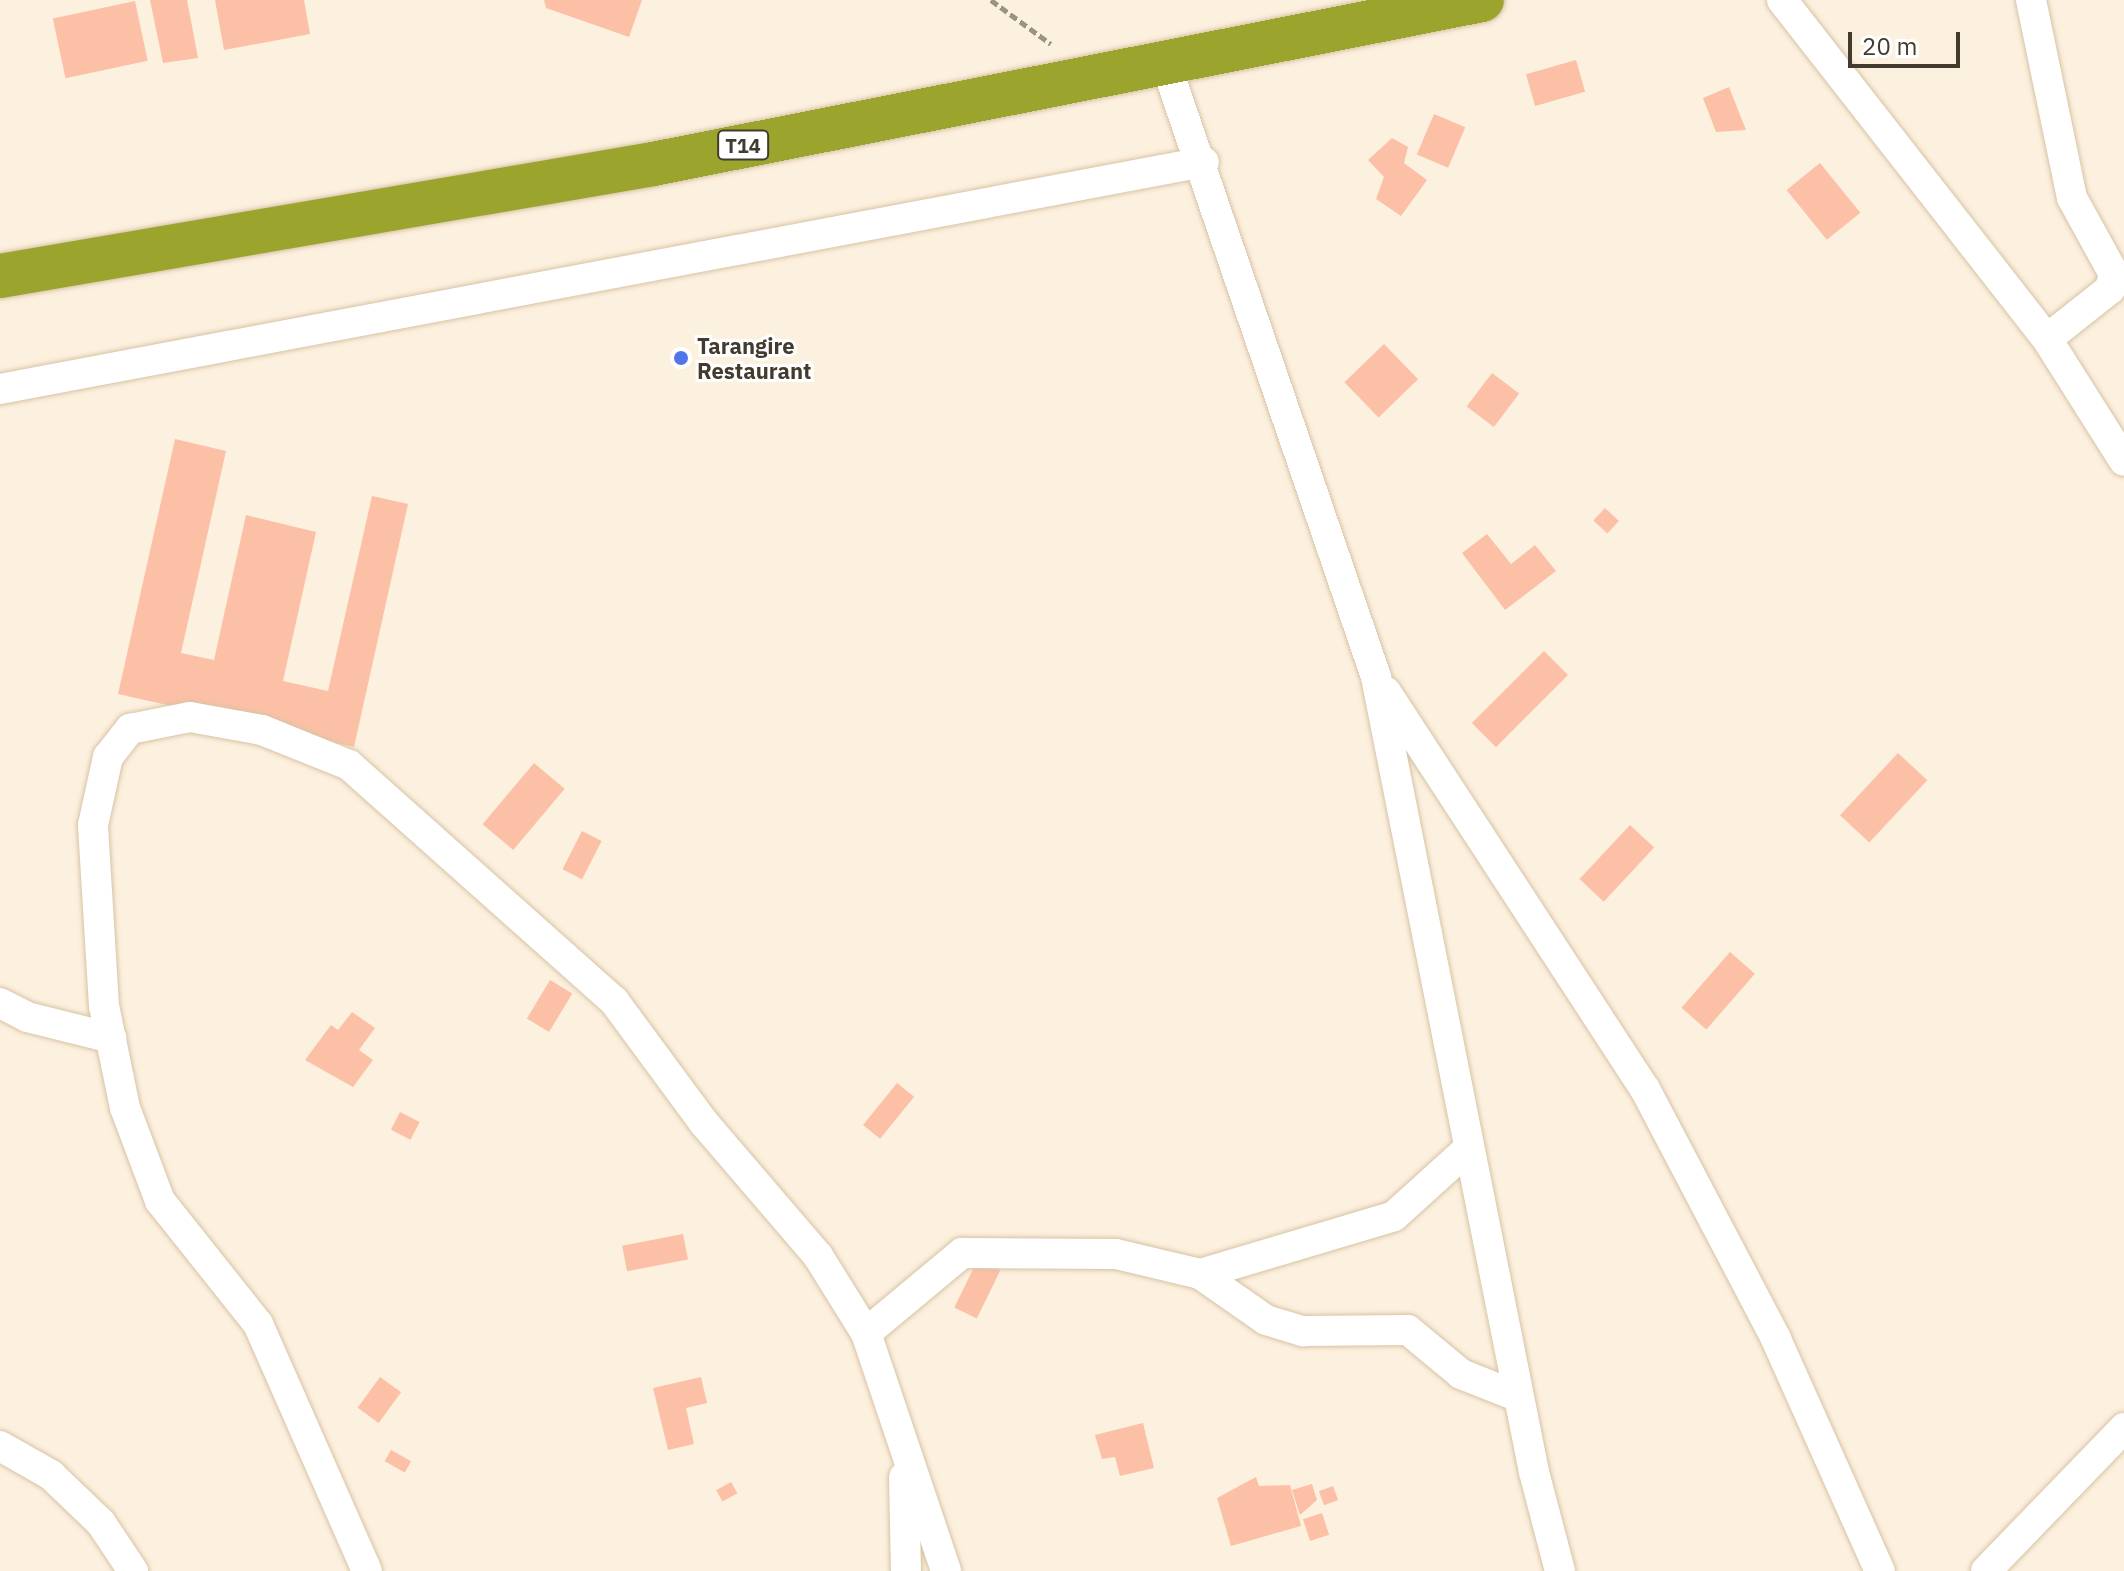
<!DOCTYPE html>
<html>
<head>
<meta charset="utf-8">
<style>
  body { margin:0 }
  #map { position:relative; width:2124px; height:1571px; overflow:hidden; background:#fcf0de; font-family:"IBM Plex Sans",sans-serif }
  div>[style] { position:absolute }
  .building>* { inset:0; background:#fcc0a6; transform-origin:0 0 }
  .path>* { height:5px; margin-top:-2.5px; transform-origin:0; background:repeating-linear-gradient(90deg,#9b9282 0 8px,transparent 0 12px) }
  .roads { filter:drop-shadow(0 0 2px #d7c3a5) drop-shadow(0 0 2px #d7c3a5) }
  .street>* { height:30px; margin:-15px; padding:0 15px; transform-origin:15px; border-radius:15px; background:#fff }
  .highway>* { height:44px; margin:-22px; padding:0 22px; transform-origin:22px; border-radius:22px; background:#9ba42d }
  .dots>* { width:22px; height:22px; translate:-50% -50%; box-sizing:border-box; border:4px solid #fff; border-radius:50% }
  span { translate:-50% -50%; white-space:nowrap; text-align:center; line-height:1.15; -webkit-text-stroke:6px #fff; paint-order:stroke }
  .shield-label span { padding:2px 6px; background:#fff; border:2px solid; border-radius:6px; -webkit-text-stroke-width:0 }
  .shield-label { font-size:20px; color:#423b2e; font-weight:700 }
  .poi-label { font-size:22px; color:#423b2e; font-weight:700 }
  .left { translate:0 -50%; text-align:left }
  .scale { position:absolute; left:1848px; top:32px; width:112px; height:36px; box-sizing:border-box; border:4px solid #423b2e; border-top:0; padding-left:10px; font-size:24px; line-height:28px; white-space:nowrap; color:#423b2e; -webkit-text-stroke:6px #fff; paint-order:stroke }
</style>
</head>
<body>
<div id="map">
  <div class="building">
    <div style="clip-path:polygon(150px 0,187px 0,198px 58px,163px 63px)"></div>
    <div style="clip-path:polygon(215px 0,304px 0,310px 34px,224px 50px)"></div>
    <div style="clip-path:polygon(544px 0,642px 0,629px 37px,546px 8px)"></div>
    <div style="left:135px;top:1px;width:61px;height:84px;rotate:78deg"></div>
    <div style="left:1576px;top:60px;width:33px;height:52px;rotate:74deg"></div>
    <div style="clip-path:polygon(1729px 87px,1746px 130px,1716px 132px,1703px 98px)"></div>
    <div style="left:1434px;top:114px;width:34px;height:44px;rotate:23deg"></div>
    <div style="clip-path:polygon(1392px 138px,1408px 147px,1404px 163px,1427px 180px,1401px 216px,1376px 199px,1384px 177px,1368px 160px)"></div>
    <div style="left:1820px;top:163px;width:64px;height:43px;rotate:51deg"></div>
    <div style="left:1384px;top:344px;width:49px;height:55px;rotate:46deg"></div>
    <div style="left:1492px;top:373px;width:34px;height:42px;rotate:37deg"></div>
    <div style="clip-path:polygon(175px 439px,226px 451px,181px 653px,214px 660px,246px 515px,316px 532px,283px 681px,328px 691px,372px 496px,408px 504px,354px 747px,118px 694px)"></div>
    <div style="left:1605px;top:508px;width:19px;height:17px;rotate:43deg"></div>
    <div style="clip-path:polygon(1487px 534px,1511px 564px,1535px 545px,1556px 571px,1505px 610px,1462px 553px)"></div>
    <div style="left:1544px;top:651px;width:34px;height:102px;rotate:45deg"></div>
    <div style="left:1898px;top:753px;width:40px;height:85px;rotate:43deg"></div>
    <div style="left:534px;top:763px;width:40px;height:80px;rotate:40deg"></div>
    <div style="left:1630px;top:825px;width:33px;height:74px;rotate:43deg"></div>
    <div style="left:582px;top:831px;width:22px;height:43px;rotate:27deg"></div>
    <div style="left:1730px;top:952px;width:33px;height:74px;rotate:41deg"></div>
    <div style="left:550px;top:980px;width:26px;height:45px;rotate:31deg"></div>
    <div style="clip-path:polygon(352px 1012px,375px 1028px,359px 1050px,373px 1060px,353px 1087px,305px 1060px,331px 1025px,338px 1030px)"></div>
    <div style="left:897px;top:1083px;width:22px;height:54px;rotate:39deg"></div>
    <div style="left:400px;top:1112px;width:22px;height:20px;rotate:27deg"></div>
    <div style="left:683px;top:1234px;width:26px;height:62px;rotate:79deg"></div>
    <div style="left:978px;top:1259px;width:25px;height:54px;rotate:26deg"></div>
    <div style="left:380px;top:1377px;width:26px;height:38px;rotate:36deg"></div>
    <div style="clip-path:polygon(701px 1377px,707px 1403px,686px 1408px,694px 1444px,668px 1450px,653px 1388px)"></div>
    <div style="clip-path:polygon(1143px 1423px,1154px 1468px,1120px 1476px,1115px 1457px,1102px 1459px,1095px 1435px)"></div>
    <div style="left:391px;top:1450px;width:23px;height:13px;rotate:29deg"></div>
    <div style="clip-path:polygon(1256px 1477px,1259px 1486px,1290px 1485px,1301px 1526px,1231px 1546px,1217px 1498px)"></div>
    <div style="left:731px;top:1482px;width:13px;height:17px;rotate:61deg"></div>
    <div style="clip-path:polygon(1312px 1484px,1317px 1500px,1300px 1515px,1292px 1490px)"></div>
    <div style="left:1333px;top:1486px;width:15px;height:15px;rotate:70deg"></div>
    <div style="left:1322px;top:1513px;width:23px;height:20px;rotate:72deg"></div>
  </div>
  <div class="path">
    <div style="left:991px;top:0;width:74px;rotate:36.3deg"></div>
  </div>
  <div class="roads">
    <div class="street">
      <div style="left:1782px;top:0;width:430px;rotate:52deg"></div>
      <div style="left:2047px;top:339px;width:144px;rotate:57.7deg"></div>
      <div style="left:2031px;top:0;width:202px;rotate:78.3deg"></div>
      <div style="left:2072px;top:198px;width:87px;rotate:61.1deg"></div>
      <div style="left:2114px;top:274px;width:16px;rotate:105deg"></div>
      <div style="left:2110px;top:289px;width:80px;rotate:141.6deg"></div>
      <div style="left:1165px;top:62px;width:650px;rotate:71.06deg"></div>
      <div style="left:1376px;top:677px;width:811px;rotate:78.76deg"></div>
      <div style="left:1534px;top:1472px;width:102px;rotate:75.3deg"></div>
      <div style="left:0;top:389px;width:1225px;rotate:-10.68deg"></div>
      <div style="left:1386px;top:692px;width:474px;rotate:56.9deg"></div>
      <div style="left:1645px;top:1089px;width:282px;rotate:62.3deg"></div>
      <div style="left:1776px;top:1339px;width:254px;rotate:65.9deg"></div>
      <div style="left:0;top:1003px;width:30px;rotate:27deg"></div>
      <div style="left:27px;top:1017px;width:87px;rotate:14deg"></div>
      <div style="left:1200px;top:1274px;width:202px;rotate:-16.6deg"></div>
      <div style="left:1394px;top:1216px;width:98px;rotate:-42.1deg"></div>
      <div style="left:866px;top:1333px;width:125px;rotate:-39.8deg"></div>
      <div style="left:962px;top:1253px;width:154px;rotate:0.4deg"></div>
      <div style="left:1116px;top:1254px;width:86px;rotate:13.4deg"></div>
      <div style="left:1200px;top:1274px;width:80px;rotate:34.9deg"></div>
      <div style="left:1266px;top:1320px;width:39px;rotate:17deg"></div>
      <div style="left:1303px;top:1331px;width:105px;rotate:-0.5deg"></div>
      <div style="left:1408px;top:1330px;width:69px;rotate:39.7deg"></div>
      <div style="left:1461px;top:1374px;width:62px;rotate:21.6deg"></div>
      <div style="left:0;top:1446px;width:59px;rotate:29.6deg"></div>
      <div style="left:51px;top:1475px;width:69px;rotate:43.8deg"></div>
      <div style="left:101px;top:1523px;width:58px;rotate:56.3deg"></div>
      <div style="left:904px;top:1477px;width:94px;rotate:88.8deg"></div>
      <div style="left:367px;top:1571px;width:270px;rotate:-113.8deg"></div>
      <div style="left:258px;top:1324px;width:157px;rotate:-128.5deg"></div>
      <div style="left:160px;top:1201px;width:99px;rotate:-110.6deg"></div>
      <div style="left:125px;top:1108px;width:104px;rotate:-101.6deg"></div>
      <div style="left:104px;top:1006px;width:181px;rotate:-93.5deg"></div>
      <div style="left:93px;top:825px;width:70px;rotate:-77.6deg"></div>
      <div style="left:108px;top:757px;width:36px;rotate:-52deg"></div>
      <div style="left:130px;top:729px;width:61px;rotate:-11.3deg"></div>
      <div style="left:190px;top:717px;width:73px;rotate:10.2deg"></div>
      <div style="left:262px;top:730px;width:94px;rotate:21.9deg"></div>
      <div style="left:349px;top:765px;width:355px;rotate:41.7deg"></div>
      <div style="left:614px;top:1001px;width:152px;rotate:53.6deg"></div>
      <div style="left:704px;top:1123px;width:175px;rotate:49.4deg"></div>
      <div style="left:818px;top:1256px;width:91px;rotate:58.1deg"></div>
      <div style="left:866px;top:1333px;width:251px;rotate:71.4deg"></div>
      <div style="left:1986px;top:1571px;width:199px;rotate:-46deg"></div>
    </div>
    <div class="highway">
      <div style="left:0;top:276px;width:663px;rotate:-9.73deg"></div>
      <div style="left:653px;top:164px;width:845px;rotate:-11.19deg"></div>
    </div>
  </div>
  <div class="dots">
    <div style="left:681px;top:358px;background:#5276ea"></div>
  </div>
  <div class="shield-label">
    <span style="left:743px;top:145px">T14</span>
  </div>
  <div class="poi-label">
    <span class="left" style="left:697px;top:358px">Tarangire<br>Restaurant</span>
  </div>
  <div class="scale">20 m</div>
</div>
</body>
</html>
